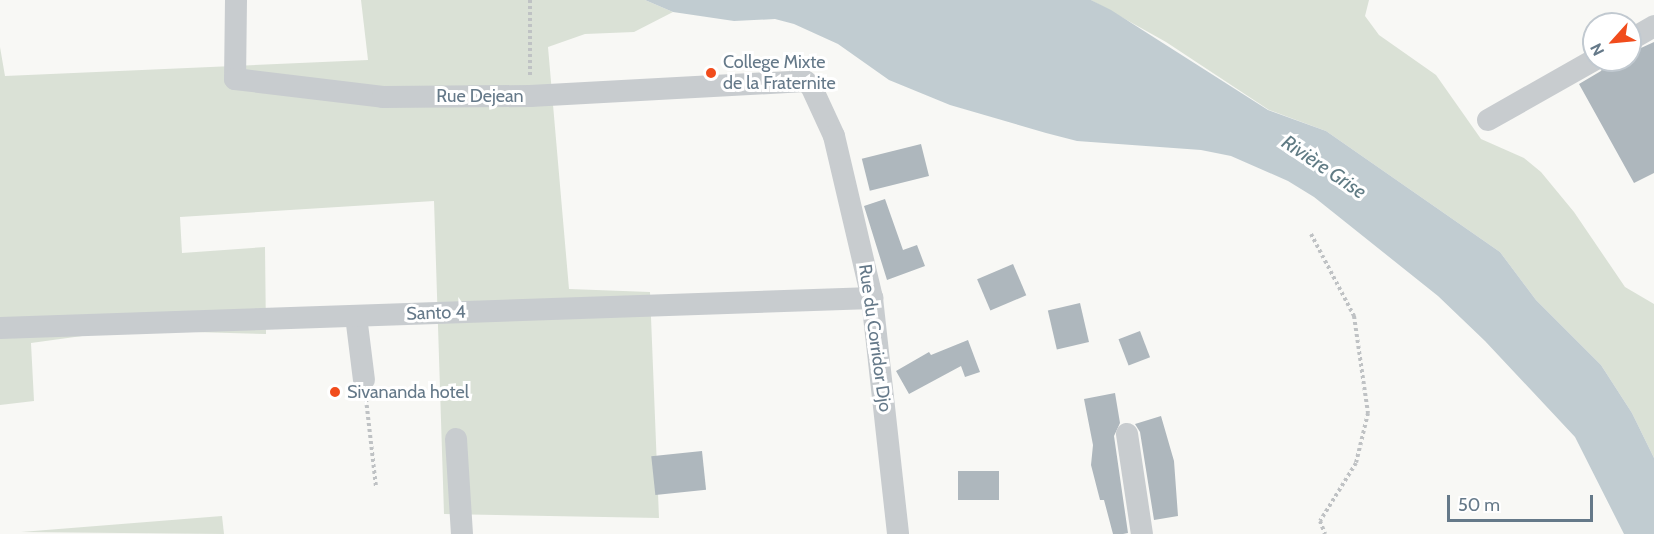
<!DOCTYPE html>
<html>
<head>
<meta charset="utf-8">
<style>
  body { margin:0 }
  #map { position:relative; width:1654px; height:534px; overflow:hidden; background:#f8f8f5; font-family:Cabin,sans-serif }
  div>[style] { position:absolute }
  .green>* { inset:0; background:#dae1d6 }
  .water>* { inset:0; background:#c1ccd1 }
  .building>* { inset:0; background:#aeb7bd; transform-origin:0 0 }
  .path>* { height:4px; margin-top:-2px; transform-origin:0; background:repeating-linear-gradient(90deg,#bfc2c4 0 3px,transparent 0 6px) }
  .minor>* { height:22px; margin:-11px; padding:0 11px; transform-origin:11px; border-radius:11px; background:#c8cccf }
  .dots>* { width:16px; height:16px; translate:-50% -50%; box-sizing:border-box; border:3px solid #fff; border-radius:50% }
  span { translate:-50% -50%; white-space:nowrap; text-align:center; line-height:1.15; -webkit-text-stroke:6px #fff; paint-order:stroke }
  .poi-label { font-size:18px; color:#657989 }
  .left { translate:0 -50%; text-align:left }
  .street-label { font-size:18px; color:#657989 }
  .water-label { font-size:20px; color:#607b84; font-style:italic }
  .north { position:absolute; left:1582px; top:12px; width:60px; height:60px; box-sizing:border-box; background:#fff; border:2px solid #c1c9d0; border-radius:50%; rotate:243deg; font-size:16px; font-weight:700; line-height:24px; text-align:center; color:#657989 }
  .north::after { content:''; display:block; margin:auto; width:21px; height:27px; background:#f14c1c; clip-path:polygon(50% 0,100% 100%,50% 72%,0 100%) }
  .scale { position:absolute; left:1447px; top:495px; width:146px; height:27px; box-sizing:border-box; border:3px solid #657989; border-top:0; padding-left:8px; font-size:18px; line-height:21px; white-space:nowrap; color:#657989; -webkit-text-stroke:4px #fff; paint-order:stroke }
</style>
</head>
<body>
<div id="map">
  <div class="green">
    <div style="clip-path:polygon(361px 0,645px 0,673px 12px,634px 32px,585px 34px,548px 47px,569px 289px,650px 292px,659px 518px,444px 514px,434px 201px,180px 217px,182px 253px,265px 247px,266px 334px,126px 330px,31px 343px,34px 401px,0 405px,0 47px,5px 76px,368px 60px)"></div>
    <div style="clip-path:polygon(1091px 0,1369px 0,1365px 16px,1379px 35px,1436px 75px,1481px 139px,1524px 158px,1541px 172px,1574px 212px,1625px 287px,1654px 304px,1654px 458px,1632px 413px,1601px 365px,1536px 300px,1500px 252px,1326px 131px,1269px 110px,1166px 42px)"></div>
    <div style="clip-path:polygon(222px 516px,224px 534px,21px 532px)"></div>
  </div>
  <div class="water">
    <div style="clip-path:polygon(645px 0,1091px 0,1111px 10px,1268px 110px,1326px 131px,1500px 252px,1536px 300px,1601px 365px,1632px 413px,1654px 458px,1654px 534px,1624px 534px,1575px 437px,1485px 341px,1438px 296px,1314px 197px,1288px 181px,1231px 156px,1201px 150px,1077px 141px,1046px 133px,950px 105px,889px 80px,838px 44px,794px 24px,775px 19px,734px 21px,673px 12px)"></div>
  </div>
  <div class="building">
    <div style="clip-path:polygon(1654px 42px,1654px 173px,1634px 183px,1579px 84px,1601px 71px,1607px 60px,1630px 60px,1630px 53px)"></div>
    <div style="left:921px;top:144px;width:33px;height:61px;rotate:76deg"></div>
    <div style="clip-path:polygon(885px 199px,903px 250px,917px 245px,925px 266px,887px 280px,864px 206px)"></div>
    <div style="left:1013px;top:264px;width:34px;height:39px;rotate:67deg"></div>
    <div style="left:1080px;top:303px;width:40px;height:33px;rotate:77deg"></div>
    <div style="left:1140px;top:331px;width:28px;height:23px;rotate:69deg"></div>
    <div style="clip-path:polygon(968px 340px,980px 372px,965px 377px,961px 366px,909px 394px,896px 371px,929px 352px,931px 355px)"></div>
    <div style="clip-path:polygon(1115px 393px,1120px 423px,1114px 436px,1128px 533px,1123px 534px,1113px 534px,1104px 500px,1100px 500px,1091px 465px,1093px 445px,1084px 399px)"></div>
    <div style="clip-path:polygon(1161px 416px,1174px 461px,1178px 516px,1154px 520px,1140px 432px,1135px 424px)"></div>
    <div style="left:702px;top:451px;width:39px;height:51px;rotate:84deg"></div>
    <div style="left:958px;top:471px;width:41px;height:29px"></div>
  </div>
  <div class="path">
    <div style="left:530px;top:0;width:78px;rotate:90deg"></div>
    <div style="left:1311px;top:234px;width:93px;rotate:62.3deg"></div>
    <div style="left:1354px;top:316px;width:98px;rotate:81.8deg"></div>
    <div style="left:1368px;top:413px;width:51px;rotate:103.5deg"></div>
    <div style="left:1356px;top:463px;width:68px;rotate:121.8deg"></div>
    <div style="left:1320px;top:521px;width:14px;rotate:69deg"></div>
    <div style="left:366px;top:399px;width:89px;rotate:83.5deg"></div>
  </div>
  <div class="minor">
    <div style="left:236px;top:0;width:79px;rotate:90.7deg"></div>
    <div style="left:235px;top:79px;width:149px;rotate:6.9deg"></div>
    <div style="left:383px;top:97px;width:147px;rotate:-0.4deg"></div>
    <div style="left:530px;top:96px;width:275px;rotate:-3.1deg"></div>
    <div style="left:805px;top:81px;width:8px;rotate:40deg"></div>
    <div style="left:811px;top:86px;width:55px;rotate:65.3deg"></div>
    <div style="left:834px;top:136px;width:166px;rotate:76.8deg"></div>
    <div style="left:872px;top:298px;width:237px;rotate:83.7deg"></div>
    <div style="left:1630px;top:40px;width:28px;rotate:-30deg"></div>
    <div style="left:1488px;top:120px;width:122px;rotate:-29.5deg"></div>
    <div style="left:356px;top:316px;width:64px;rotate:82.9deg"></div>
    <div style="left:0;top:328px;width:873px;rotate:-1.97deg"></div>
    <div style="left:1127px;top:434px;width:101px;rotate:81.5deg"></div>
    <div style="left:456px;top:439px;width:95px;rotate:86.4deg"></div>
  </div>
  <div class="dots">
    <div style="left:711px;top:73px;background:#f14c1c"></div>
    <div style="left:335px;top:392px;background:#f14c1c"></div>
  </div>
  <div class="poi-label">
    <span class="left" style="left:723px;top:73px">College Mixte<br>de la Fraternite</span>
    <span class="left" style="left:347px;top:392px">Sivananda hotel</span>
  </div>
  <div class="street-label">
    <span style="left:480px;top:96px">Rue Dejean</span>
    <span style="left:436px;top:313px;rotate:-2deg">Santo 4</span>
    <span style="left:875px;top:338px;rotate:82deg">Rue du Corridor Djo</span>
  </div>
  <div class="water-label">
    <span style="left:1324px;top:167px;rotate:34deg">Rivière Grise</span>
  </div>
  <div class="north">N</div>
  <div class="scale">50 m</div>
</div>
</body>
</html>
